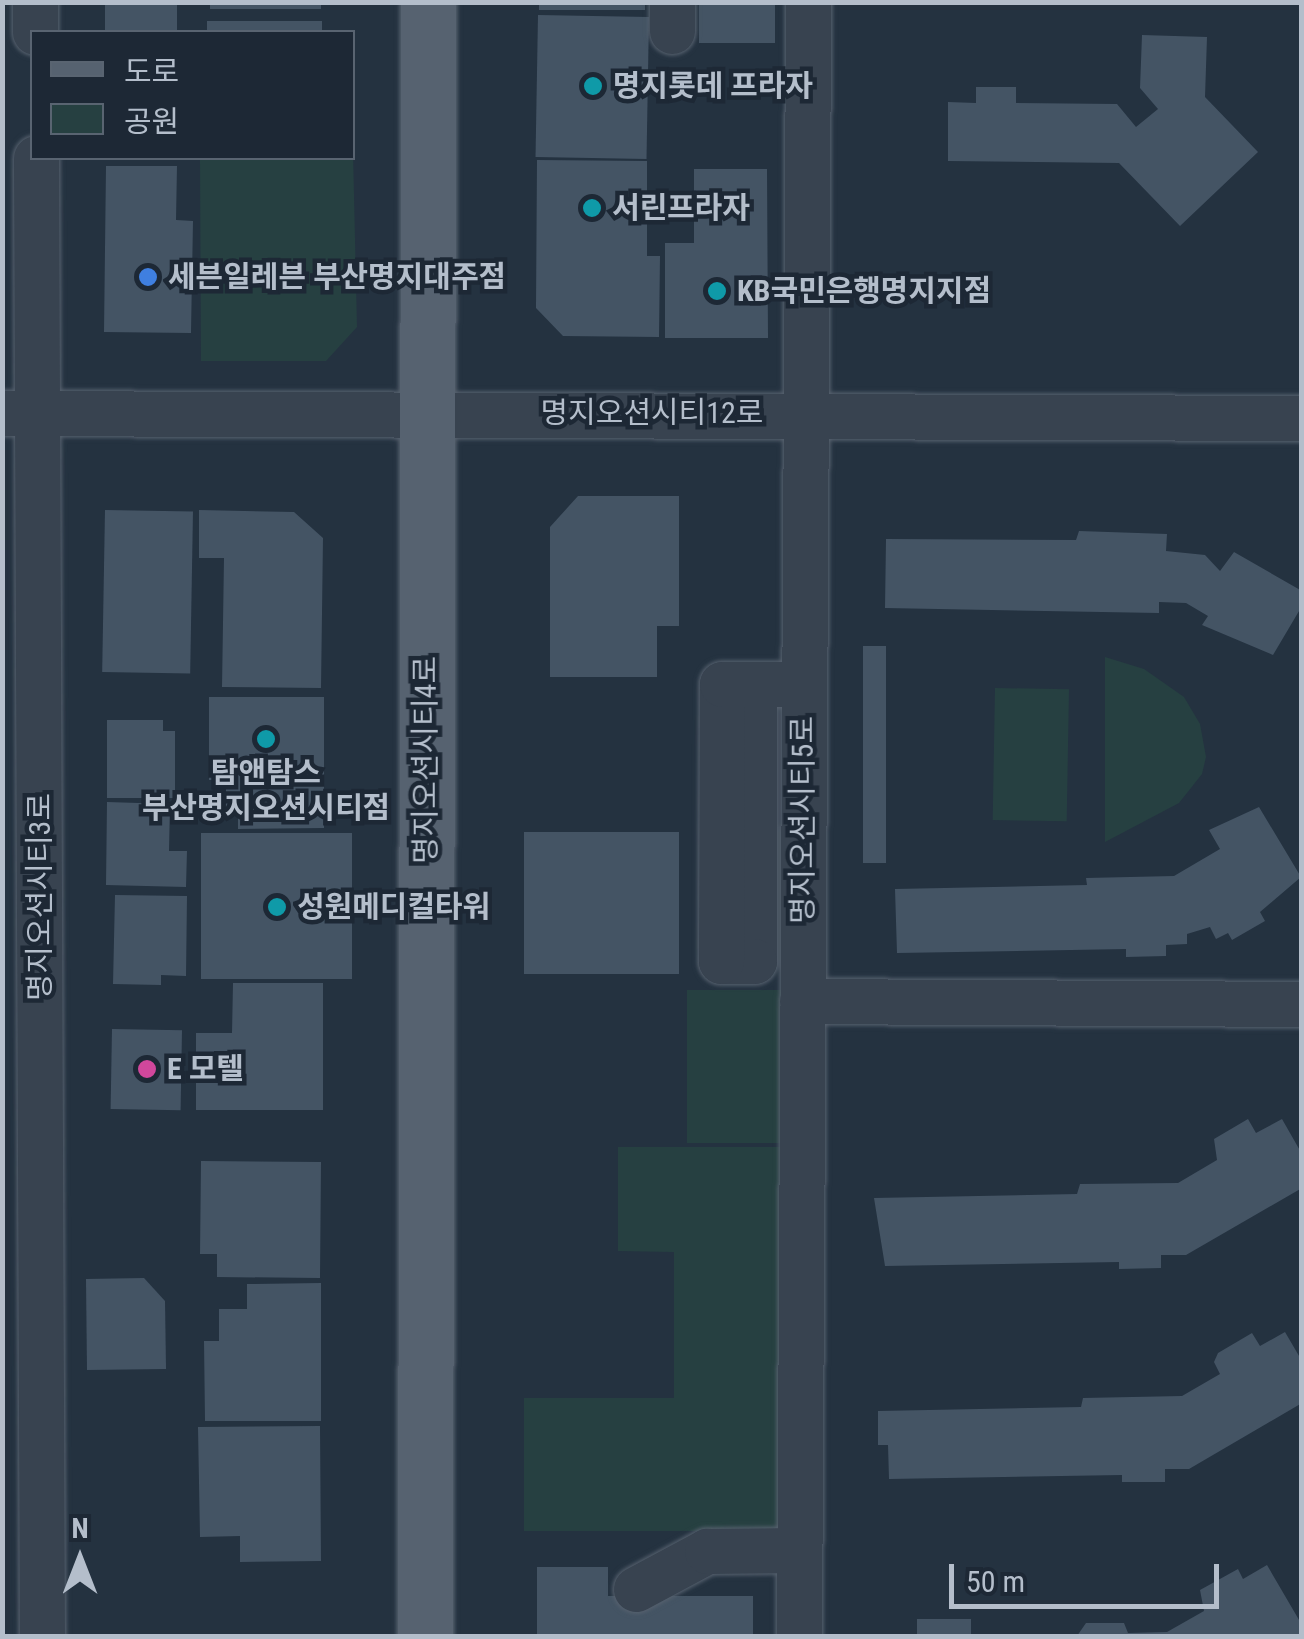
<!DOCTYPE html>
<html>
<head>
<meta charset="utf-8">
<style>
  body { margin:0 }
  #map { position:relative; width:1304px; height:1639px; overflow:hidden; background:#243240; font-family:"Roboto Condensed","Noto Sans KR",sans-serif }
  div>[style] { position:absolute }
  .green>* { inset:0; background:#264041; transform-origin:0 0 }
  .building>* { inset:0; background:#445464; transform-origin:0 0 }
  .roads { filter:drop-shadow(0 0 2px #56616e) drop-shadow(0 0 2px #56616e) }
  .minor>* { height:45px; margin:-22.5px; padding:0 22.5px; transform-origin:22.5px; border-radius:22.5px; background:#384350 }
  .major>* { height:55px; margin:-27.5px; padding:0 27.5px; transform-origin:27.5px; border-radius:27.5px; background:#566270 }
  .dots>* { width:28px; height:28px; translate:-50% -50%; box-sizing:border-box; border:5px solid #1d2835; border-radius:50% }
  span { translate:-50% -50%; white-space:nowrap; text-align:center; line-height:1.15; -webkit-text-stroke:9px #1d2835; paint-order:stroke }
  .poi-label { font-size:30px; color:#b4becb; font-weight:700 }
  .left { translate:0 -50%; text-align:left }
  .street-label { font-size:30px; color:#b4becb }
  .frame { position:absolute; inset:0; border:5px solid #b4becb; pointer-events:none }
  .legend { position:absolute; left:30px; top:30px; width:325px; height:130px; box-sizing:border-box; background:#1d2835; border:2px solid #596471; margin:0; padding:12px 18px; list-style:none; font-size:30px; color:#b4becb }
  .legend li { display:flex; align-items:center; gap:20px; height:50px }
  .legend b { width:50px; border:2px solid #596471 }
  .north { position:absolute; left:30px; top:1509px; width:100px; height:100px; -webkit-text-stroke:8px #1d2835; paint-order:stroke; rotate:0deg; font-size:28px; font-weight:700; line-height:40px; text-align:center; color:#b4becb }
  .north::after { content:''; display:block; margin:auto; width:35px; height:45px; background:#b4becb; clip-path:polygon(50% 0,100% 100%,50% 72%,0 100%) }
  .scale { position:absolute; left:949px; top:1564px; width:270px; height:45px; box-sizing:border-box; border:5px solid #b4becb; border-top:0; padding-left:12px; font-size:30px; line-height:35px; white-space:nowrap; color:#b4becb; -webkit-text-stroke:8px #1d2835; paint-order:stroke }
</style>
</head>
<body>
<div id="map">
  <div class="green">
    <div style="clip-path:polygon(353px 151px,357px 327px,326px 361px,201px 361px,200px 158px,352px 158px)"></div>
    <div style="clip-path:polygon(1105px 657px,1144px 669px,1184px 697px,1200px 724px,1206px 757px,1202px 774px,1179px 803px,1105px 842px)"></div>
    <div style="left:995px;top:688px;width:74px;height:132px;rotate:1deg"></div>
    <div style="left:687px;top:990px;width:100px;height:153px"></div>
    <div style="clip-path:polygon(618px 1147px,788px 1147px,788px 1531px,524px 1531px,524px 1398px,674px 1398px,674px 1252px,618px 1251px)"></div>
  </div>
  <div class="building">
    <div style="left:105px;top:2px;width:72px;height:30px"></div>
    <div style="left:210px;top:2px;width:111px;height:7px"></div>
    <div style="left:539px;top:2px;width:106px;height:8px"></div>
    <div style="left:699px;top:2px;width:76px;height:41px"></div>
    <div style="left:538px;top:15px;width:111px;height:142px;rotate:1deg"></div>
    <div style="left:207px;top:21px;width:115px;height:11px"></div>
    <div style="clip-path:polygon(1142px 35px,1207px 37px,1205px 97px,1258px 152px,1180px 226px,1119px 163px,948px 161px,948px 102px,976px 103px,976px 87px,1016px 87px,1016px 103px,1117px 104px,1136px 127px,1158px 109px,1140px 88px)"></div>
    <div style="clip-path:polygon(537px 160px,647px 161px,647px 256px,660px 256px,659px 337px,563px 336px,536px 308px)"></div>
    <div style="clip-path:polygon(106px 166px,177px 166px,176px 220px,193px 221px,191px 333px,104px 332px)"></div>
    <div style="clip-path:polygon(694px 169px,767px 169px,768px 338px,665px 338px,665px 243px,694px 243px)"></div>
    <div style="clip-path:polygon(578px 496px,679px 496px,679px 626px,657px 626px,657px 677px,550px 677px,550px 527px)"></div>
    <div style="left:105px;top:510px;width:88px;height:162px;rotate:1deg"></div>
    <div style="clip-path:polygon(199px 510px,294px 512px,323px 538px,321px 688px,222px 687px,224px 558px,199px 558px)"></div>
    <div style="clip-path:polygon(1079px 531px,1167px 534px,1166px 551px,1205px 555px,1220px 571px,1234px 552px,1302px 591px,1302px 606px,1273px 655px,1202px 625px,1208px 616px,1186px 603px,1159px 602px,1159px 613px,885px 608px,886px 539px,1076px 540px)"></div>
    <div style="left:863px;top:646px;width:23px;height:217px"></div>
    <div style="clip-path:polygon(209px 697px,324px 697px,324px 828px,238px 829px,238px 807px,226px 807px,226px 780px,209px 780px)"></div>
    <div style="clip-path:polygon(107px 720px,163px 720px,163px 731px,175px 731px,175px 798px,107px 798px)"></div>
    <div style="clip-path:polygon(107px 802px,170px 804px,169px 851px,187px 851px,186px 887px,106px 885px)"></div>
    <div style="clip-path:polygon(1259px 807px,1301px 877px,1260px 912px,1265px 921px,1232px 940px,1228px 933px,1216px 939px,1210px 927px,1187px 934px,1187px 944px,1166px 945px,1166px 956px,1126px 957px,1126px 949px,897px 953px,895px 889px,1087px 885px,1086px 878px,1174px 876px,1220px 849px,1209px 830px)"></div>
    <div style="left:524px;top:832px;width:155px;height:142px"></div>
    <div style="left:352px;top:833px;width:146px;height:151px;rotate:90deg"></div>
    <div style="clip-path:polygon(115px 895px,187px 896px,186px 976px,161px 975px,161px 985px,113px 984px)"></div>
    <div style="clip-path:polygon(233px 983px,323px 983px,323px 1110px,196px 1110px,196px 1033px,232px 1033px)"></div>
    <div style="left:112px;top:1029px;width:70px;height:80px;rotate:1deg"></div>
    <div style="clip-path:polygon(1248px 1119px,1256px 1133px,1282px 1119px,1302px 1154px,1302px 1188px,1186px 1255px,1161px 1255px,1161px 1268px,1119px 1269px,1119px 1262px,885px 1266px,874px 1198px,1077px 1194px,1080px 1184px,1178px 1183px,1217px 1160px,1214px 1139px)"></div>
    <div style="clip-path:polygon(201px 1161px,321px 1162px,320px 1278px,217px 1277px,217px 1254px,200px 1254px)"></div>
    <div style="clip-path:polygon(144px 1278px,165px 1301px,166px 1369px,87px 1370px,86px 1279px)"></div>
    <div style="clip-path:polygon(321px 1283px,321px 1421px,205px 1421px,204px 1341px,219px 1341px,219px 1309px,247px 1309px,247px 1284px)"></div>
    <div style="clip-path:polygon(1285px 1332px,1302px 1361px,1302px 1403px,1189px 1469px,1165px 1469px,1165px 1482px,1122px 1482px,1122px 1475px,889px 1479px,888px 1445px,878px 1445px,878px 1411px,1081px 1407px,1083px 1398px,1182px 1396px,1220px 1374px,1214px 1362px,1218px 1353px,1252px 1333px,1260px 1346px)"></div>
    <div style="clip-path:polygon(320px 1426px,321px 1561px,240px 1562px,240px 1536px,200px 1537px,198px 1427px)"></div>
    <div style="clip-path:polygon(1267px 1565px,1302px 1625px,1299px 1636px,1077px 1636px,1086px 1623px,1124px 1623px,1128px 1633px,1167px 1632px,1204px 1611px,1200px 1590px,1238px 1569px,1243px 1579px)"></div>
    <div style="clip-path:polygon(537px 1567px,608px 1567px,608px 1596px,753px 1596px,753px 1636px,537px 1636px)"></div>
    <div style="left:917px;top:1619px;width:54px;height:17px"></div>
  </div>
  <div class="roads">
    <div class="minor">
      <div style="left:35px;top:2px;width:30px;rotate:90deg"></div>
      <div style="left:672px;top:2px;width:29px;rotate:90deg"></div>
      <div style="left:36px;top:158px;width:1478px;rotate:89.77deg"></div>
      <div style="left:2px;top:413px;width:1300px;rotate:0.22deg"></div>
      <div style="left:754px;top:684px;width:277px;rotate:90deg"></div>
      <div style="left:754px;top:961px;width:33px;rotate:180deg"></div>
      <div style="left:721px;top:961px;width:277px;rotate:-89.8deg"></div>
      <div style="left:722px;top:684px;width:82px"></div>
      <div style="left:802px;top:1001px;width:500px;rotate:0.34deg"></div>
      <div style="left:636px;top:1589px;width:81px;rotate:-28.2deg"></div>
      <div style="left:707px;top:1551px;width:92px;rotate:-0.6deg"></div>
      <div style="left:799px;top:1636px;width:1634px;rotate:-89.68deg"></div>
    </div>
    <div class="major">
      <div style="left:425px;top:1636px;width:1634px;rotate:-89.89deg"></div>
    </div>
  </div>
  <div class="dots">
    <div style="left:593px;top:86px;background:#0f9aa8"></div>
    <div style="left:592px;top:208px;background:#0f9aa8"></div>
    <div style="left:148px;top:277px;background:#3f7fe0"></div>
    <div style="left:717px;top:291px;background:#0f9aa8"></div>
    <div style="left:266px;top:739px;background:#0f9aa8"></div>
    <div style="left:277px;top:907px;background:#0f9aa8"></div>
    <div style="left:147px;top:1069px;background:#d1479c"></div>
  </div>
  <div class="poi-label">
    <span class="left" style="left:613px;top:86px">명지롯데 프라자</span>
    <span class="left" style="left:612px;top:208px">서린프라자</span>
    <span class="left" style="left:168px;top:277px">세븐일레븐 부산명지대주점</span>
    <span class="left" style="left:737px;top:291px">KB국민은행명지지점</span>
    <span style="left:266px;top:790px">탐앤탐스<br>부산명지오션시티점</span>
    <span class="left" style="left:297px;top:907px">성원메디컬타워</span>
    <span class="left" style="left:167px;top:1069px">E 모텔</span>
  </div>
  <div class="street-label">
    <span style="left:652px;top:413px">명지오션시티12로</span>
    <span style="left:426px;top:760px;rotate:-90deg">명지오션시티4로</span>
    <span style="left:803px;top:820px;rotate:-90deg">명지오션시티5로</span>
    <span style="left:40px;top:897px;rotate:-90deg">명지오션시티3로</span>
  </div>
  <div class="frame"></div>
  <ul class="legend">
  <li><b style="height:12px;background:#566270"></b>도로</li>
  <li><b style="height:28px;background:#264041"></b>공원</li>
  </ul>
  <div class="north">N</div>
  <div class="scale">50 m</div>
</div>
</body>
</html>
